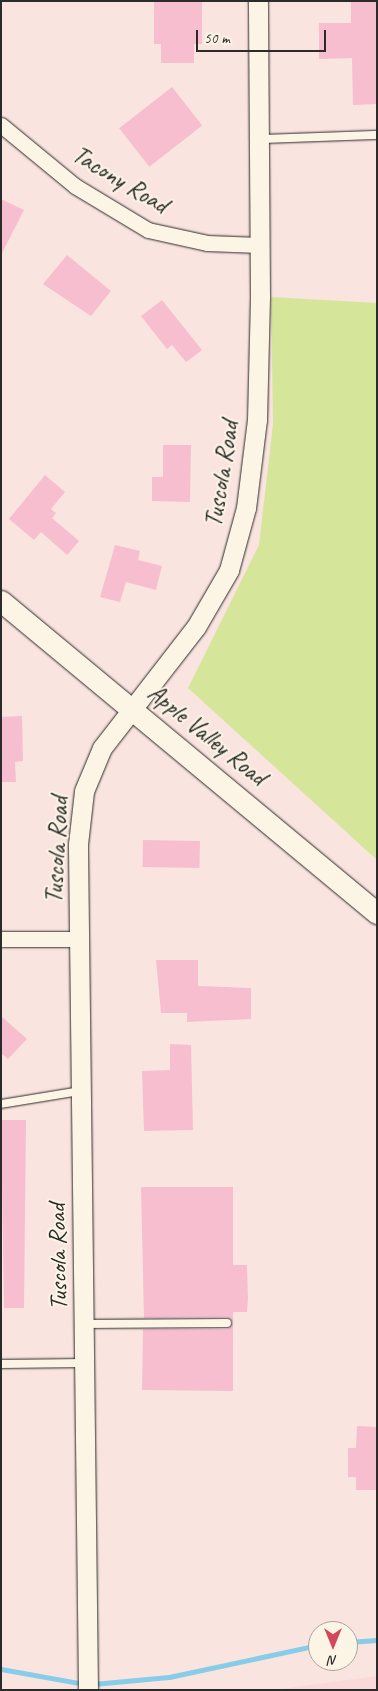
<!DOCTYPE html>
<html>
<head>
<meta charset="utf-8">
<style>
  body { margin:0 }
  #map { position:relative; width:378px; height:1691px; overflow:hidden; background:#fae4df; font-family:Caveat,sans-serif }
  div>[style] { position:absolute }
  .built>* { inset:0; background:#f9d9da }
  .green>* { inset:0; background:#d5e69a }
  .stream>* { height:5px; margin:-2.5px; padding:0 2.5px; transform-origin:2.5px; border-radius:2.5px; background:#87cce8 }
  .building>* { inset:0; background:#f7bed0; transform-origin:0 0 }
  .roads { filter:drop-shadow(0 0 1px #2b2b2b) drop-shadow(0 0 1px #2b2b2b) }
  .service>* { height:8px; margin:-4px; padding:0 4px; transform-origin:4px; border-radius:4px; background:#fcf5e5 }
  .minor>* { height:15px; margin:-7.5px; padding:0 7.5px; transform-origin:7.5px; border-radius:7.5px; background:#fcf5e5 }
  .tertiary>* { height:19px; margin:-9.5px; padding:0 9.5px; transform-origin:9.5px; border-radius:9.5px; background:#fcf5e5 }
  .secondary>* { height:21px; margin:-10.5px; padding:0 10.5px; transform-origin:10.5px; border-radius:10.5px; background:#fcf5e5 }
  span { translate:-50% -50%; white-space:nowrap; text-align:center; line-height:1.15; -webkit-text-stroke:4px #fcf5e5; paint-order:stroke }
  .street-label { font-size:25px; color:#2b2b2b }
  .frame { position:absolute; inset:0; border:2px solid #2b2b2b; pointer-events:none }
  .north { position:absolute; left:308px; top:1621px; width:50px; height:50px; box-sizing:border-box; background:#fcf5e5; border:1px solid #a8a49b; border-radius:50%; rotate:180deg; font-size:14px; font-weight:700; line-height:20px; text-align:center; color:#2b2b2b }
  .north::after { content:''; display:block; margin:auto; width:18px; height:22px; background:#d1495b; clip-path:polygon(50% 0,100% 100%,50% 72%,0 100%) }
  .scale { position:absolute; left:196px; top:30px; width:130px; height:22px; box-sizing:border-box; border:2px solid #2b2b2b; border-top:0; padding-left:6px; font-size:15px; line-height:18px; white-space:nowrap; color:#2b2b2b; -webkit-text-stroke:4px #fcf5e5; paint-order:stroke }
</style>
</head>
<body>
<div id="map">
  <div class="built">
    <div style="clip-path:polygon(377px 1676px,377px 1690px,273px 1690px)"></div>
  </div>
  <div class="green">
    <div style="clip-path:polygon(271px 297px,377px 303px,377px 860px,188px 688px,259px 545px,273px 424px)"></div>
  </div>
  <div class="stream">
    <div style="left:348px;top:1642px;width:29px;rotate:-4deg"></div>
    <div style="left:1px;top:1669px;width:84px;rotate:10.2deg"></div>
    <div style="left:93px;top:1684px;width:76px;rotate:-5.3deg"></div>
    <div style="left:169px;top:1677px;width:152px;rotate:-12.1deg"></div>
  </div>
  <div class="building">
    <div style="clip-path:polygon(154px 1px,202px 1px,202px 44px,194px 44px,194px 63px,161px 63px,161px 44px,154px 44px)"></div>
    <div style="clip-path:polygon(351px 1px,377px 1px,377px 104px,353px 105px,352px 58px,319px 59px,319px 23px,351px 23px)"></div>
    <div style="left:172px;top:87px;width:49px;height:67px;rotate:52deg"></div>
    <div style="clip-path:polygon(1px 199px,24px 210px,1px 255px)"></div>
    <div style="clip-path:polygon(67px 255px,111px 291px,91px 316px,43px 284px)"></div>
    <div style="clip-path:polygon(162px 300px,202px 350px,186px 362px,172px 345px,167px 349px,141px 316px)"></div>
    <div style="clip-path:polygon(163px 445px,191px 445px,190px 502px,152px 501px,152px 477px,163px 477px)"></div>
    <div style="clip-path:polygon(45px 475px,65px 492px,51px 509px,56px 513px,52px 518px,79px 541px,67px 555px,41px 532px,34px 540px,9px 519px)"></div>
    <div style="clip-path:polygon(115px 545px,140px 551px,138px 560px,162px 566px,156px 590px,126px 582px,120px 602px,100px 597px)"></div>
    <div style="clip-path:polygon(22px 716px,23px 761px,15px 762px,16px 782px,1px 782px,1px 717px)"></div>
    <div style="left:143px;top:840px;width:57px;height:27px;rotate:1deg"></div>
    <div style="clip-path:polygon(156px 960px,198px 960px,198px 986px,251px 988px,251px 1019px,187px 1022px,187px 1013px,161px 1013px)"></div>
    <div style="clip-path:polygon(1px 1016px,27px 1039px,8px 1059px,1px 1053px)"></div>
    <div style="clip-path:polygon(170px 1044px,191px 1045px,193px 1130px,144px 1131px,142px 1071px,170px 1070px)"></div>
    <div style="clip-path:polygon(1px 1120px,26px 1120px,24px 1308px,4px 1308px)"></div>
    <div style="clip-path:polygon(141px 1187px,233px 1187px,233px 1265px,247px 1265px,248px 1298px,247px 1312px,233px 1312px,233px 1391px,142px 1390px,143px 1329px,227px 1329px,233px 1322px,227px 1317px,144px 1318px)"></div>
    <div style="clip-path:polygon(357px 1426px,377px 1427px,377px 1490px,356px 1490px,356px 1477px,348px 1477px,348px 1448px,356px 1448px)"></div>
  </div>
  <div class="roads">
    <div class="service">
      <div style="left:260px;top:139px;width:117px;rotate:-2deg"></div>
      <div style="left:1px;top:1104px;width:80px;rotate:-9.3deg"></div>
      <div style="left:84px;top:1324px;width:143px;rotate:-0.4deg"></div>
      <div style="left:1px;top:1364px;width:83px;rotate:-0.7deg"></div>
    </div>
    <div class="minor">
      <div style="left:1px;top:125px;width:96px;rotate:39.5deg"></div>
      <div style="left:75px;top:186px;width:85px;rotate:31.1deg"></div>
      <div style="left:148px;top:230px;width:60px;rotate:12.4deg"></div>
      <div style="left:207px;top:243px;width:52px;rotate:2.2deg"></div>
      <div style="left:1px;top:939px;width:77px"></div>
    </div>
    <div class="tertiary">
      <div style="left:88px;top:1690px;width:846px;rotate:-90.68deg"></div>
      <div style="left:78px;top:844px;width:53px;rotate:-83.5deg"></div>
      <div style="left:84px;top:791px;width:47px;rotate:-67.3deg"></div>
      <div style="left:102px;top:748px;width:153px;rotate:-52.2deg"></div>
      <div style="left:196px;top:627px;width:66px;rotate:-59.9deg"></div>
      <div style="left:229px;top:570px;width:64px;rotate:-74.7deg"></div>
      <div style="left:246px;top:508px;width:89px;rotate:-82.9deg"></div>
      <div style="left:257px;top:420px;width:124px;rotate:-88.6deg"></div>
      <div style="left:260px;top:296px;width:295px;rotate:-90.4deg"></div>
    </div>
    <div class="secondary">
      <div style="left:1px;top:601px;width:489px;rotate:39.7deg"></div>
    </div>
  </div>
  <div class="street-label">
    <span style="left:120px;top:180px;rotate:31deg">Tacony Road</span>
    <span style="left:222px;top:474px;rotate:-81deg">Tuscola Road</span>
    <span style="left:207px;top:735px;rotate:39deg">Apple Valley Road</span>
    <span style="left:57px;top:850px;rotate:-87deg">Tuscola Road</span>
    <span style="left:58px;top:1257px;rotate:-91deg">Tuscola Road</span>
  </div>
  <div class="frame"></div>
  <div class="north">N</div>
  <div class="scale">50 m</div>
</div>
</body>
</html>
